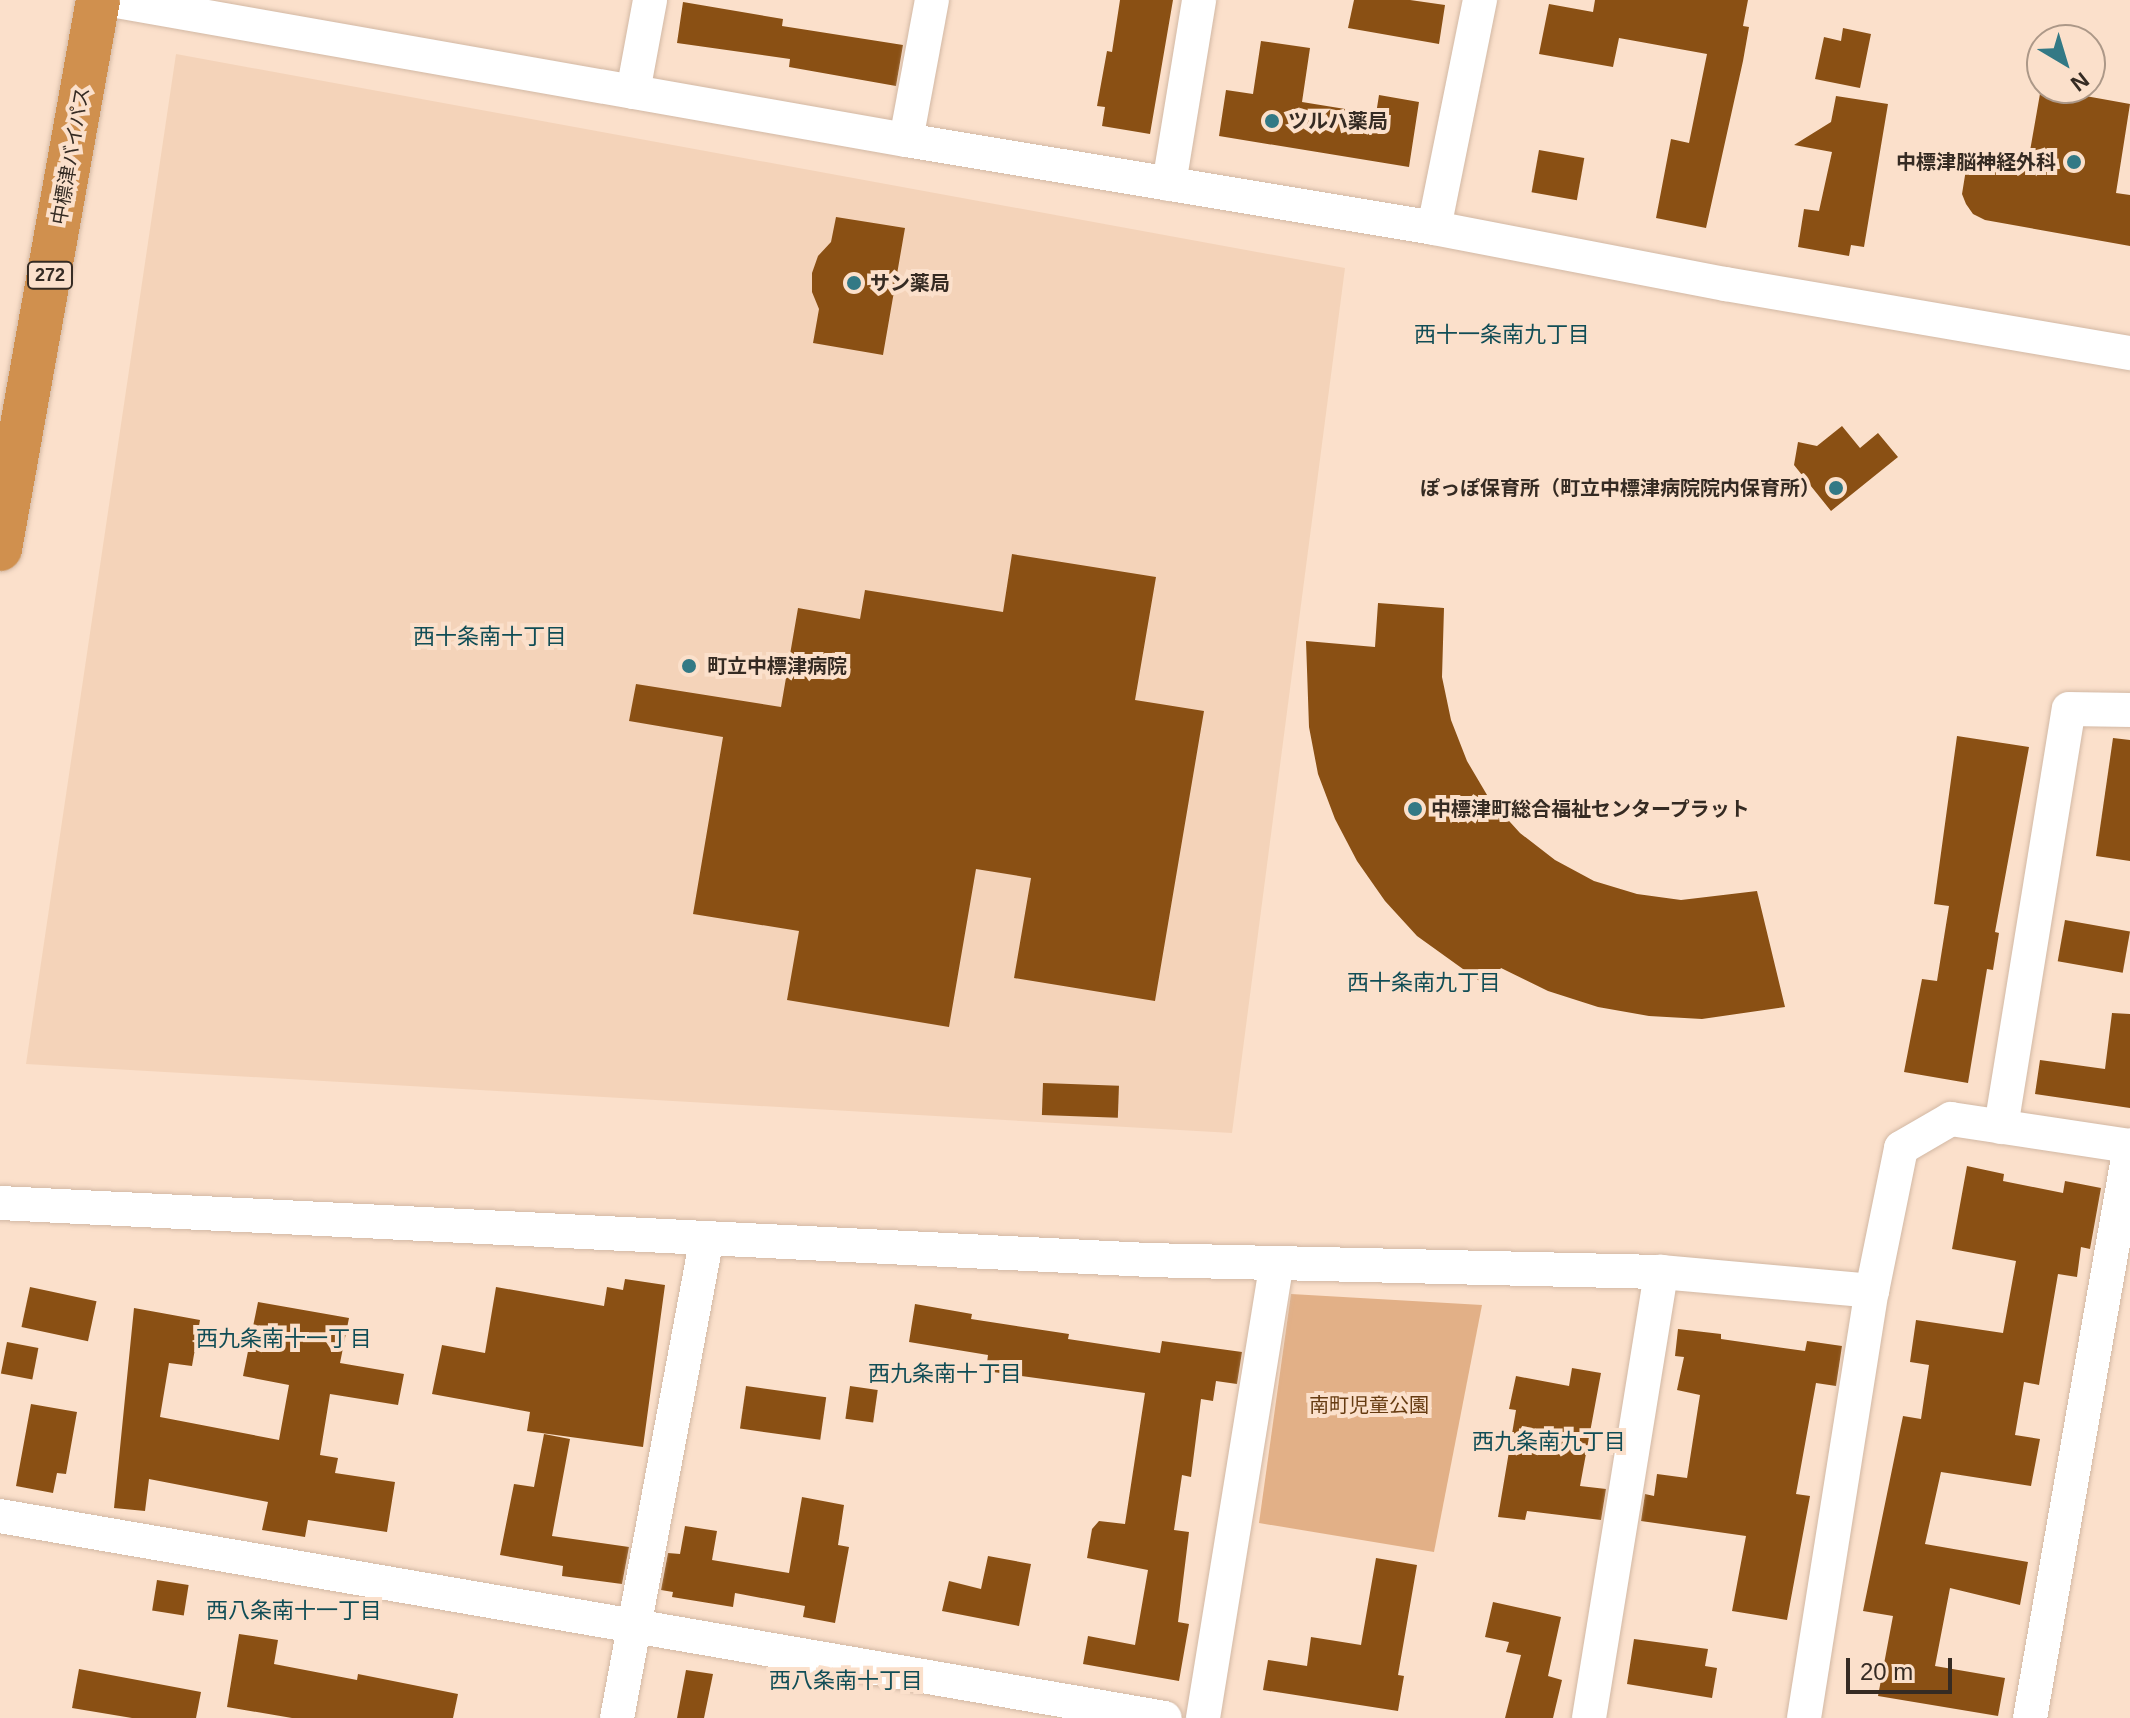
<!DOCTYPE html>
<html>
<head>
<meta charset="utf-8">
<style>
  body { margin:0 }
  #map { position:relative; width:2130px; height:1718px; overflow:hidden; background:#fbe0cb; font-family:Helvetica,"Noto Sans JP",sans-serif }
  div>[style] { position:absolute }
  .built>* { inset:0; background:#f4d3b9 }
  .green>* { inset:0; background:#e2b087 }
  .building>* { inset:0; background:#8a5014; transform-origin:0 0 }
  .roads { filter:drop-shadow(0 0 2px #d2b8a4) drop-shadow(0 0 2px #d2b8a4) }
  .minor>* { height:34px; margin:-17px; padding:0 17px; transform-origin:17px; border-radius:17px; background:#fff }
  .trunk>* { height:44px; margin:-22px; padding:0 22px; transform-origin:22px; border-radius:22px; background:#d0904e }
  .dots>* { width:22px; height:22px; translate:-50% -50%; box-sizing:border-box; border:4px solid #fbe0cb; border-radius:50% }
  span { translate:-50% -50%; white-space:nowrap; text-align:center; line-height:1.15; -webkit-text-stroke:8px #fbe0cb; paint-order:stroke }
  .shield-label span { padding:2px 6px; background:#fbe0cb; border:2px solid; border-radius:6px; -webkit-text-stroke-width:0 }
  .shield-label { font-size:18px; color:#352b23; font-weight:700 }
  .poi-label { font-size:20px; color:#352b23; font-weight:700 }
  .left { translate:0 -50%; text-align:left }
  .right { translate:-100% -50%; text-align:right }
  .street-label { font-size:20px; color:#352b23 }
  .park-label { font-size:20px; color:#663b11 }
  .neighbourhood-label { font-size:22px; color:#114d56 }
  .north { position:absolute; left:2026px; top:24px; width:80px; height:80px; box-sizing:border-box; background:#fbe0cb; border:2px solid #ac9888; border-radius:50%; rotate:142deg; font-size:22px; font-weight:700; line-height:32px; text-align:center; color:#352b23 }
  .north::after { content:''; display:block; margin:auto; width:28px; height:36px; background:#337985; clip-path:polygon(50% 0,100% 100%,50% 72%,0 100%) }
  .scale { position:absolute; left:1846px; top:1658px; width:106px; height:36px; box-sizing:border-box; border:4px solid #352b23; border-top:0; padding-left:10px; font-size:24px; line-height:28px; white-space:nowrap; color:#352b23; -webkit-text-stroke:6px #fbe0cb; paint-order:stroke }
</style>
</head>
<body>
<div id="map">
  <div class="built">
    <div style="clip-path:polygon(176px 54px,1345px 268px,1232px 1133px,26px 1064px)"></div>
  </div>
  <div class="green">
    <div style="clip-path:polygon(1291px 1294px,1482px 1305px,1434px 1552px,1259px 1523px)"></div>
  </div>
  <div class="building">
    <div style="clip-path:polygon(1120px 0,1173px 0,1150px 134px,1102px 126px,1105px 107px,1097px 106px,1107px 51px,1112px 52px)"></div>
    <div style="clip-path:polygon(1354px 0,1410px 0,1445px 5px,1439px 44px,1348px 28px)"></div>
    <div style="clip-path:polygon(1595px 0,1748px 0,1743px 26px,1749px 27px,1743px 61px,1706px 228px,1656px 218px,1671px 139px,1689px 143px,1707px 54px,1619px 38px,1613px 67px,1539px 54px,1549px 4px,1593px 12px)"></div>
    <div style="clip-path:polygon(683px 2px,783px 19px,782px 26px,903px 45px,896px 86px,789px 67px,790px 59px,677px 43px)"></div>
    <div style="clip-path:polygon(1843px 28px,1871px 34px,1860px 88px,1815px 79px,1824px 37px,1841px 41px)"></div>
    <div style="clip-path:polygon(1261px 41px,1310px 48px,1302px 102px,1376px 114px,1379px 95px,1419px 102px,1409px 167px,1219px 136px,1226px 90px,1253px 94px)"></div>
    <div style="clip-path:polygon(2041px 88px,2130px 104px,2116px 193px,2130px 195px,2130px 246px,1985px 220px,1973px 214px,1966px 204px,1962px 194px,1968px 157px,2027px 168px)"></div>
    <div style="clip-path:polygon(1836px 96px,1888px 104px,1864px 247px,1851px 245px,1849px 256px,1798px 247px,1804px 209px,1819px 211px,1832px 152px,1794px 145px,1831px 122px)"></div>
    <div style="left:1539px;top:150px;width:46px;height:43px;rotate:10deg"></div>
    <div style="clip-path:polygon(836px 217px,905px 228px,883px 355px,813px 343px,819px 309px,812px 292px,812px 273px,818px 256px,831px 242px)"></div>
    <div style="clip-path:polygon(1842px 426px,1860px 448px,1878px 433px,1898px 457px,1831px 511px,1794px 465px,1798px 442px,1817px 446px)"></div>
    <div style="clip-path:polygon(1012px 554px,1156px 577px,1135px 700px,1204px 711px,1155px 1001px,1014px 978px,1031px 878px,976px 869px,949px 1027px,787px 1000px,799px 931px,693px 914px,723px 737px,629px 721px,636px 684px,781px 707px,798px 608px,860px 619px,865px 590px,1003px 612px)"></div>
    <div style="clip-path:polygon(1378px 603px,1444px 608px,1442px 677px,1451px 720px,1467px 761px,1490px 800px,1520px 833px,1555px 860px,1594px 881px,1637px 894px,1681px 900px,1757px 891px,1785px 1007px,1702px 1019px,1649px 1016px,1598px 1007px,1548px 991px,1501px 968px,1488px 987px,1417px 936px,1385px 901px,1357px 861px,1335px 819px,1318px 774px,1309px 727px,1306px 641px,1375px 647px)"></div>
    <div style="clip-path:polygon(1957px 736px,2029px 747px,1995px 932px,1999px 933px,1993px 970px,1987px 969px,1968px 1083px,1904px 1072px,1922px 979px,1937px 981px,1949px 906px,1934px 904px)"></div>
    <div style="clip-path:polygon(2113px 738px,2130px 740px,2130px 861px,2096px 856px)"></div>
    <div style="left:2065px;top:920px;width:66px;height:42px;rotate:10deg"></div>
    <div style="clip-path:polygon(2112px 1013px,2130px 1014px,2130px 1108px,2035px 1094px,2040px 1060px,2105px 1069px)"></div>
    <div style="left:1043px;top:1083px;width:76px;height:32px;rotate:2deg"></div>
    <div style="clip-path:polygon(1967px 1166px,2004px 1174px,2003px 1181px,2063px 1193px,2065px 1181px,2101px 1188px,2090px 1249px,2081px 1247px,2077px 1277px,2058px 1274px,2039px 1385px,2024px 1382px,2015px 1435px,2040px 1439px,2031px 1486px,1941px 1472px,1925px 1544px,2028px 1562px,2020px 1605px,1950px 1588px,1935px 1666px,2005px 1678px,1998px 1716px,1878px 1696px,1893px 1616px,1863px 1611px,1903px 1416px,1921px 1419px,1929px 1365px,1910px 1362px,1916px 1320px,2003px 1333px,2016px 1261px,1952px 1249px)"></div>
    <div style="clip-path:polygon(625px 1279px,665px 1285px,643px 1447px,527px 1431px,530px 1412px,432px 1394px,442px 1345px,485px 1353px,496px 1287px,604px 1306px,607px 1287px,623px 1290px)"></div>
    <div style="left:30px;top:1287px;width:68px;height:41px;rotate:12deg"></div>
    <div style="clip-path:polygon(258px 1302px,349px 1318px,340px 1363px,404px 1374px,398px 1405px,330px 1394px,320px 1455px,338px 1458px,335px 1473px,395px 1482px,387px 1532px,308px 1520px,305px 1537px,262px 1530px,268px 1502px,149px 1479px,145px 1511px,114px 1508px,134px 1308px,200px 1320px,192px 1366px,169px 1363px,160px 1417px,279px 1440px,289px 1385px,243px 1376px)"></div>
    <div style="clip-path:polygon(915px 1304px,972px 1314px,971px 1319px,1069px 1334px,1068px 1339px,1160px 1353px,1162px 1341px,1242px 1352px,1237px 1384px,1216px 1381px,1213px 1401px,1201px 1399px,1191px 1477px,1182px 1475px,1174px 1530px,1189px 1532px,1178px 1622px,1189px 1624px,1179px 1681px,1083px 1664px,1088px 1636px,1135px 1645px,1148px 1570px,1087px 1558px,1092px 1529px,1099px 1521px,1125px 1524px,1145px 1393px,986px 1371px,988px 1355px,909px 1342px)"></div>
    <div style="clip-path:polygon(1678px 1329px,1721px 1334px,1721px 1339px,1805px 1351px,1807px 1341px,1842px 1346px,1836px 1386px,1816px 1383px,1796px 1494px,1810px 1496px,1787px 1620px,1732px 1611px,1746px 1536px,1641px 1521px,1645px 1494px,1654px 1496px,1657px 1474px,1687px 1478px,1700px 1395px,1677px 1390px,1684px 1357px,1675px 1356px)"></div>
    <div style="left:7px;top:1342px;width:32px;height:32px;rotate:11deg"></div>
    <div style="clip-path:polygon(1572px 1368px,1601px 1373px,1580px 1486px,1606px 1489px,1601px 1520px,1527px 1511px,1525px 1520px,1498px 1517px,1516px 1410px,1509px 1409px,1516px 1376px,1569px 1386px)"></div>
    <div style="left:746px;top:1386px;width:81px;height:43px;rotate:8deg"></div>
    <div style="left:850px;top:1386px;width:28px;height:33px;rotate:8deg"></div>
    <div style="clip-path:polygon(31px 1404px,77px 1412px,66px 1474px,57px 1473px,53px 1493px,16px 1486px)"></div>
    <div style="clip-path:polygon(544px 1434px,570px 1439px,552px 1536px,629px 1547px,622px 1584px,562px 1576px,563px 1566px,500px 1555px,514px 1484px,534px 1487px)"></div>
    <div style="clip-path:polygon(802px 1497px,844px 1505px,838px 1545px,849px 1547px,835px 1623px,803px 1617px,805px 1606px,735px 1593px,733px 1607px,672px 1597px,673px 1592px,661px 1590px,668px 1553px,680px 1554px,685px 1526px,717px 1531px,712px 1560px,789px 1573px)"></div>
    <div style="clip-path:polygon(988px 1556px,1031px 1564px,1019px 1626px,942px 1611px,949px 1581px,981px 1589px)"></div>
    <div style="clip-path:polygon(1376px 1558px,1417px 1565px,1398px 1675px,1404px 1676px,1398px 1711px,1263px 1690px,1268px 1660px,1307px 1666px,1311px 1637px,1361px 1645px)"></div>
    <div style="left:157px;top:1580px;width:32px;height:31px;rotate:9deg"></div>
    <div style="clip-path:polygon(1493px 1602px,1561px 1617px,1548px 1676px,1562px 1680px,1553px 1718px,1505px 1718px,1521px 1655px,1506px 1652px,1509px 1642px,1485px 1637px)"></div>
    <div style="clip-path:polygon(239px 1634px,278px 1640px,274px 1664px,357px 1680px,358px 1674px,458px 1694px,453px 1718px,292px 1718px,227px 1707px)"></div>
    <div style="clip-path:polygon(1634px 1639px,1708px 1649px,1705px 1666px,1717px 1668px,1712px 1698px,1627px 1684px)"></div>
    <div style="clip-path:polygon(79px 1669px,201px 1692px,196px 1718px,132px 1718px,72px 1708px)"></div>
    <div style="clip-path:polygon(686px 1670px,713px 1674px,704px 1718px,677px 1718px)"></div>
  </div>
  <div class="roads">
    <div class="minor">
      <div style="left:111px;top:0;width:807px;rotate:9.99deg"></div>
      <div style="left:906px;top:140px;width:535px;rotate:9.46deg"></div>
      <div style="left:1434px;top:228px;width:297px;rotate:10.9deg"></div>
      <div style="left:1726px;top:284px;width:410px;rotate:9.7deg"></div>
      <div style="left:633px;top:92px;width:94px;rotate:-79.5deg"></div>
      <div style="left:906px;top:140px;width:142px;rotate:-79.5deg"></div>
      <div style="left:1169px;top:184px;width:186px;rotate:-80.7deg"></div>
      <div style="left:1434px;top:228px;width:233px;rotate:-78.6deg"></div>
      <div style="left:2001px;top:1127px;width:423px;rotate:-80.8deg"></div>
      <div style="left:2069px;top:709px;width:61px;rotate:0.9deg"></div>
      <div style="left:0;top:1203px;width:1148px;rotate:2.84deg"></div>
      <div style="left:1147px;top:1260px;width:514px;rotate:1.34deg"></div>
      <div style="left:1661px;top:1272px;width:212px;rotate:5.1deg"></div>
      <div style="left:0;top:1516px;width:1182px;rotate:9.84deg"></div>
      <div style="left:617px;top:1718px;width:488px;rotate:-79.4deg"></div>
      <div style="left:1203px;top:1718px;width:459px;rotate:-80.8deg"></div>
      <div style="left:1589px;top:1718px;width:452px;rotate:-80.8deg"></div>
      <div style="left:1804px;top:1718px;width:432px;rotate:-81deg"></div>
      <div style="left:1872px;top:1291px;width:146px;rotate:-78.5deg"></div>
      <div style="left:1901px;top:1148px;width:58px;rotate:-30.1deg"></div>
      <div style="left:1951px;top:1119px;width:181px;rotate:8.6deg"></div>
      <div style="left:2030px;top:1718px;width:581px;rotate:-80.08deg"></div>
    </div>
    <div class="trunk">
      <div style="left:0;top:549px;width:558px;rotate:-79.88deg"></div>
    </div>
  </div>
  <div class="dots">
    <div style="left:1272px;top:121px;background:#337985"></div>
    <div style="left:2074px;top:162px;background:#337985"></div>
    <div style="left:854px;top:283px;background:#337985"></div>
    <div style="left:1836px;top:488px;background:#337985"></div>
    <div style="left:689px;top:666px;background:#337985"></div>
    <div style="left:1415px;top:809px;background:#337985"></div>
  </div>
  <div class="shield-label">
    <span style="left:50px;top:275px">272</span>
  </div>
  <div class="poi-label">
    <span class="left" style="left:1288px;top:121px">ツルハ薬局</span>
    <span class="right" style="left:2056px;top:162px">中標津脳神経外科</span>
    <span class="left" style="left:870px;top:283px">サン薬局</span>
    <span class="right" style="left:1820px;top:488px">ぽっぽ保育所（町立中標津病院院内保育所）</span>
    <span class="left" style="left:707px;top:666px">町立中標津病院</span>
    <span class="left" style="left:1431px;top:809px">中標津町総合福祉センタープラット</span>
  </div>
  <div class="street-label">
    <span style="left:71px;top:156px;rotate:-80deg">中標津バイパス</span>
  </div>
  <div class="park-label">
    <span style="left:1369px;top:1405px">南町児童公園</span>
  </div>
  <div class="neighbourhood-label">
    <span style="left:1502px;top:335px">西十一条南九丁目</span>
    <span style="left:490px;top:637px">西十条南十丁目</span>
    <span style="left:1424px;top:983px">西十条南九丁目</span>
    <span style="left:284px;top:1339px">西九条南十一丁目</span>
    <span style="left:945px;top:1374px">西九条南十丁目</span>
    <span style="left:1549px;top:1442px">西九条南九丁目</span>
    <span style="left:294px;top:1611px">西八条南十一丁目</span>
    <span style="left:846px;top:1681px">西八条南十丁目</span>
  </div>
  <div class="north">N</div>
  <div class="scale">20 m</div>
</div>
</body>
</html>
